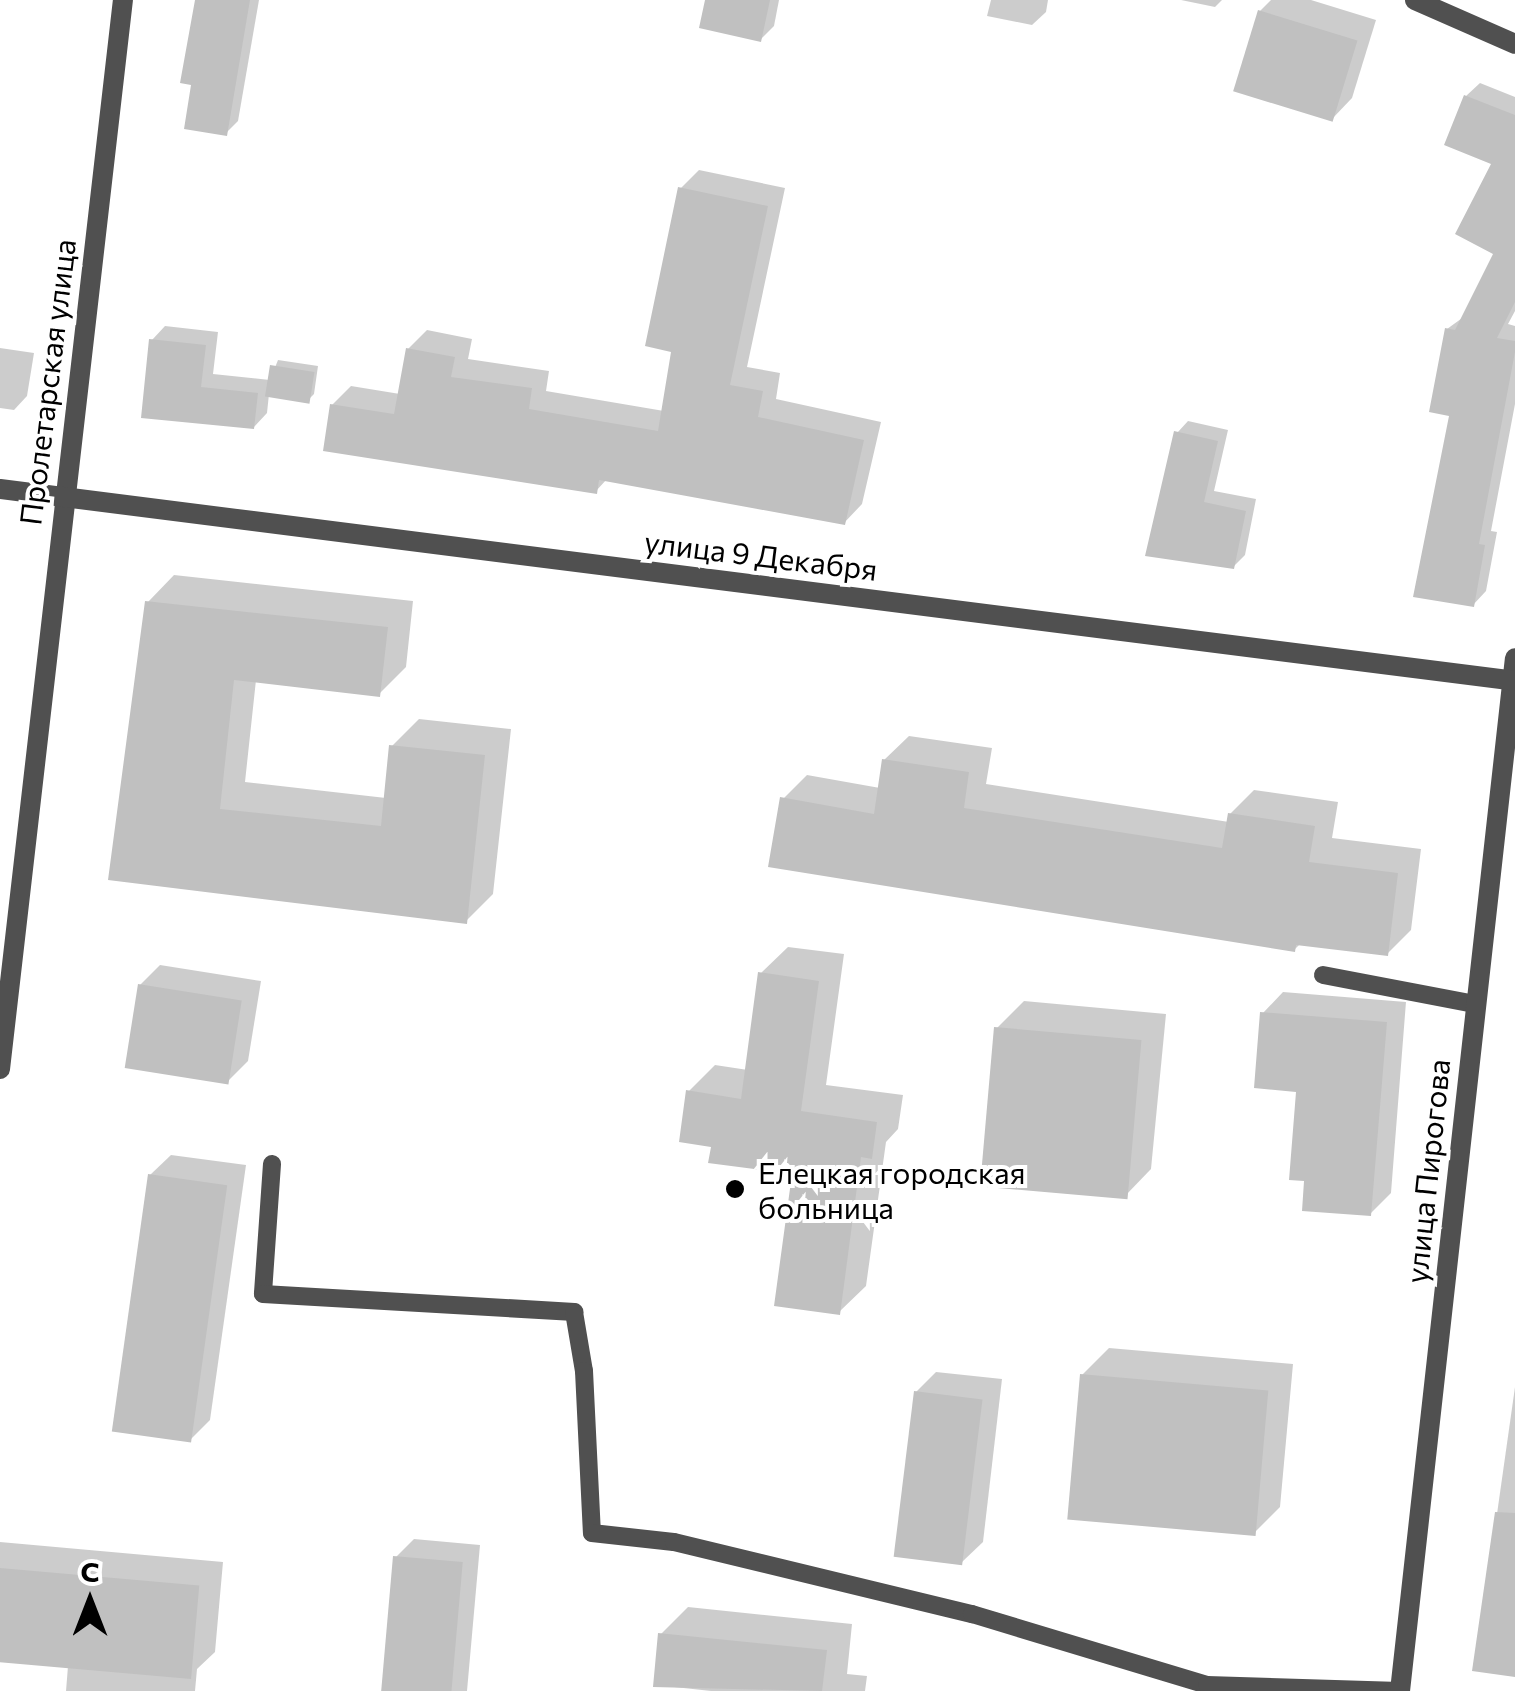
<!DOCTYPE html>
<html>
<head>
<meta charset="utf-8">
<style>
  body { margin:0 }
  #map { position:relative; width:1515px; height:1691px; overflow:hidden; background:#fff; font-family:Commissioner,sans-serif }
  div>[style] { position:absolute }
  .shadow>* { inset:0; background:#0003 }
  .building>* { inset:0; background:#c0c0c0; transform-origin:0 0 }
  .service>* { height:18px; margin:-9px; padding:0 9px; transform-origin:9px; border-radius:9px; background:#505050 }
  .minor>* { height:20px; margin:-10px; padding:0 10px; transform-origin:10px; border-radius:10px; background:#505050 }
  .tertiary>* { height:20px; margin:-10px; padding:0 10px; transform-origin:10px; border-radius:10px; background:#505050 }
  .dots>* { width:28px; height:28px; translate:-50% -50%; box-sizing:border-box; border:5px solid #fff; border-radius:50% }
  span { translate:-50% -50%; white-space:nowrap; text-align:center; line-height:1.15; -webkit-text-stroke:8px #fff; paint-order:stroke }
  .street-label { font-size:30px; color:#000 }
  .poi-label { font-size:30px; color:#000 }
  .left { translate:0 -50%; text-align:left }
  .north { position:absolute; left:40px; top:1551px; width:100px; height:100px; -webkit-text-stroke:8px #fff; paint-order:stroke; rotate:0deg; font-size:28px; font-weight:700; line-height:40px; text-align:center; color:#000 }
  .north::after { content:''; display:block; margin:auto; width:35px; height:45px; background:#000; clip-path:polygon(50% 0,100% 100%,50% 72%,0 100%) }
</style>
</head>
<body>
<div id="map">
  <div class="shadow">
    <div style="clip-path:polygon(198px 0,259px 0,238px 121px,226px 133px,194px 83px)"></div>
    <div style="clip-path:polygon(707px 0,779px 0,774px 26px,760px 40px)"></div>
    <div style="clip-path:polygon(991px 0,1048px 0,1046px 12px,1032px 25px,987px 16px)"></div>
    <div style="clip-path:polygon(1181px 0,1222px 0,1215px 7px)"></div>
    <div style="clip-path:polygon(1271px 0,1311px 0,1376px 20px,1352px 98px,1332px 119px,1260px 11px)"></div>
    <div style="clip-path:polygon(1480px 83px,1515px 97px,1515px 311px,1508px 324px,1515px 326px,1515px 404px,1491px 531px,1497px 532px,1486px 591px,1473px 605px,1447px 329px,1465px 316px,1497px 253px,1494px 163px,1466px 96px)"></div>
    <div style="clip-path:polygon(699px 170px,785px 188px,747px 367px,780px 373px,776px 399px,881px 422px,862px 504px,844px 523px,607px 479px,596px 491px,332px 405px,351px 386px,400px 394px,408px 349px,427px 330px,472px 339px,468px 359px,549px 371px,546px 391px,664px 411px,674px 350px,680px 189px)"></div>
    <div style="clip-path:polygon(165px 326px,218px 332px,213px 374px,270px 380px,278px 360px,318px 366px,314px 394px,308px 400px,269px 394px,267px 413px,254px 427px,144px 415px,152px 340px)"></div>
    <div style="clip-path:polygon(0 348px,34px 353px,27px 396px,14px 410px,0 408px)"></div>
    <div style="clip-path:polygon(1188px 421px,1228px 430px,1214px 491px,1256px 499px,1245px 555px,1233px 567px,1148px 554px,1177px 433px)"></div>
    <div style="clip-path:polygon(174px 575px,413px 601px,406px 667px,379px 694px,256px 680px,245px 782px,386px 798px,392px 746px,419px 719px,511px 729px,493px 894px,466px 921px,111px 878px,148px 602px)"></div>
    <div style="clip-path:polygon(909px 736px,992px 748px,986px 784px,1229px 822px,1230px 814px,1254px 790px,1338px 802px,1332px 838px,1421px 849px,1411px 930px,1387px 954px,1301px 943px,1294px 950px,783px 799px,807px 775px,880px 788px,884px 760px)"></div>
    <div style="clip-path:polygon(788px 947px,844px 954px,826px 1085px,903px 1095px,898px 1129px,886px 1142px,866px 1286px,839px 1312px,795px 1172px,713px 1145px,688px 1092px,715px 1065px,748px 1070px,761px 973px)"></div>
    <div style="clip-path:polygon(160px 965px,261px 981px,248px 1061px,227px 1082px,140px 985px)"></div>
    <div style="clip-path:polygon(1283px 992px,1406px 1002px,1391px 1193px,1370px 1214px,1307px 1179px,1299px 1089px,1263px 1013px)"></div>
    <div style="clip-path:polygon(1024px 1001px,1166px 1014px,1151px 1169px,1125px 1196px,997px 1028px)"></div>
    <div style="clip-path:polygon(171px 1155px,246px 1165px,210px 1420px,190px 1440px,150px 1175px)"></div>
    <div style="clip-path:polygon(1109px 1348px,1293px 1364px,1280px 1507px,1253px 1534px,1082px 1375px)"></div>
    <div style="clip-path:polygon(936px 1372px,1002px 1379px,983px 1542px,962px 1562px,916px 1392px)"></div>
    <div style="clip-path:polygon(1515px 1387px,1515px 1675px,1475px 1669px)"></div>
    <div style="clip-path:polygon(414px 1539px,480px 1545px,467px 1691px,383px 1691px,396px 1557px)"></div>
    <div style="clip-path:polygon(0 1542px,223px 1562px,215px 1652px,197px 1669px,195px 1691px,66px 1691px,68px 1666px,0 1659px)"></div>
    <div style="clip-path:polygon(688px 1607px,852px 1624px,847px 1674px,867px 1676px,865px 1691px,711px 1691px,656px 1685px,661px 1634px)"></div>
  </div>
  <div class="building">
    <div style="clip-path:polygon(195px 0,250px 0,227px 136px,184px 129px,191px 85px,180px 83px)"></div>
    <div style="clip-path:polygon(705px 0,770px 0,761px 42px,699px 28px)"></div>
    <div style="left:1258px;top:10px;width:104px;height:85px;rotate:17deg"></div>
    <div style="clip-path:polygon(1464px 95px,1515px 115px,1515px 302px,1497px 338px,1515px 341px,1515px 352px,1479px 544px,1485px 545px,1474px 607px,1413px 597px,1449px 416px,1429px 412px,1445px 328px,1455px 330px,1493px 254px,1455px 234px,1491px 164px,1444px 145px)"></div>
    <div style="clip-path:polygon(678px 187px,768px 206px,730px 385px,763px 391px,758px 417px,864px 440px,845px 525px,599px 480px,597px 494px,323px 451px,330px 404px,394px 414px,406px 348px,455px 357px,451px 377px,532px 388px,529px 409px,658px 431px,671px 352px,645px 346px)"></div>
    <div style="clip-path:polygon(149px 339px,206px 345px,201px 387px,258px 393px,254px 429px,141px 418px)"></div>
    <div style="left:270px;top:365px;width:45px;height:32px;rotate:9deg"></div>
    <div style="clip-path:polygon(1174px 431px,1218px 441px,1204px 502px,1246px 511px,1234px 569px,1145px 556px)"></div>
    <div style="clip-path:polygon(145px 601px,388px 627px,380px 697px,234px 680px,220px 809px,381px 826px,389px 745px,485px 755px,467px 924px,108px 880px)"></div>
    <div style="clip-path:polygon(882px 759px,969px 772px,964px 808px,1222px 848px,1228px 813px,1315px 826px,1309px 862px,1398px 873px,1388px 956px,1296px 945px,1295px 952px,768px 867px,780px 797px,874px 814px)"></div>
    <div style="clip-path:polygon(758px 972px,819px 981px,801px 1111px,877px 1122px,872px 1159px,861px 1157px,840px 1315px,774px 1306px,792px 1174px,708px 1163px,711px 1147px,679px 1142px,686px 1090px,741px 1099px)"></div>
    <div style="left:138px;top:984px;width:105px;height:85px;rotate:9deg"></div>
    <div style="clip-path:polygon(1260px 1012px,1387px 1022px,1371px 1216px,1302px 1211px,1304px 1181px,1289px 1180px,1296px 1092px,1254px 1088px)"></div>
    <div style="left:994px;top:1027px;width:148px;height:160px;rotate:5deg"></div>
    <div style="left:148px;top:1174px;width:80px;height:260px;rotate:8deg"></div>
    <div style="left:1080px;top:1374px;width:189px;height:146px;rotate:5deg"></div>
    <div style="left:914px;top:1391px;width:69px;height:167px;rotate:7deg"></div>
    <div style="clip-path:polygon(1495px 1512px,1515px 1513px,1515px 1677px,1472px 1671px)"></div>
    <div style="left:393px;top:1556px;width:70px;height:136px;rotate:5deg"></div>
    <div style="left:0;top:1568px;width:200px;height:94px;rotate:5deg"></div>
    <div style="clip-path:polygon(658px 1633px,827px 1650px,822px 1691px,653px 1687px)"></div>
  </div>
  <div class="service">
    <div style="left:1323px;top:975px;width:155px;rotate:10.8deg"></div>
    <div style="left:272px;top:1164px;width:130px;rotate:94deg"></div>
    <div style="left:263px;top:1294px;width:312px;rotate:3.3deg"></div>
    <div style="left:574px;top:1312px;width:60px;rotate:80.4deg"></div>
    <div style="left:584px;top:1371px;width:162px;rotate:87.2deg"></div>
    <div style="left:592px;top:1533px;width:82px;rotate:6.3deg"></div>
    <div style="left:674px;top:1542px;width:307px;rotate:13.6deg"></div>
    <div style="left:972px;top:1614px;width:245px;rotate:16.8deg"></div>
    <div style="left:1207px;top:1685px;width:193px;rotate:1.8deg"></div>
  </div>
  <div class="minor">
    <div style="left:1415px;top:0;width:109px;rotate:23.7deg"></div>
    <div style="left:0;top:1069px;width:1076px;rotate:-83.44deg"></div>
    <div style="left:1400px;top:1691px;width:1039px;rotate:-83.65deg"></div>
  </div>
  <div class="tertiary">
    <div style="left:0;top:489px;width:1527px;rotate:7.22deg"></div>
  </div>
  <div class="dots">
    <div style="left:735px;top:1189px;background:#000"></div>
  </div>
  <div class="street-label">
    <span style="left:47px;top:382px;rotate:-83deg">Пролетарская улица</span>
    <span style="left:761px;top:555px;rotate:7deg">улица 9 Декабря</span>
    <span style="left:1427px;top:1171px;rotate:-84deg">улица Пирогова</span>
  </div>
  <div class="poi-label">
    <span class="left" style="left:758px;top:1189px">Елецкая городская<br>больница</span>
  </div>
  <div class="north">С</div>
</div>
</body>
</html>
